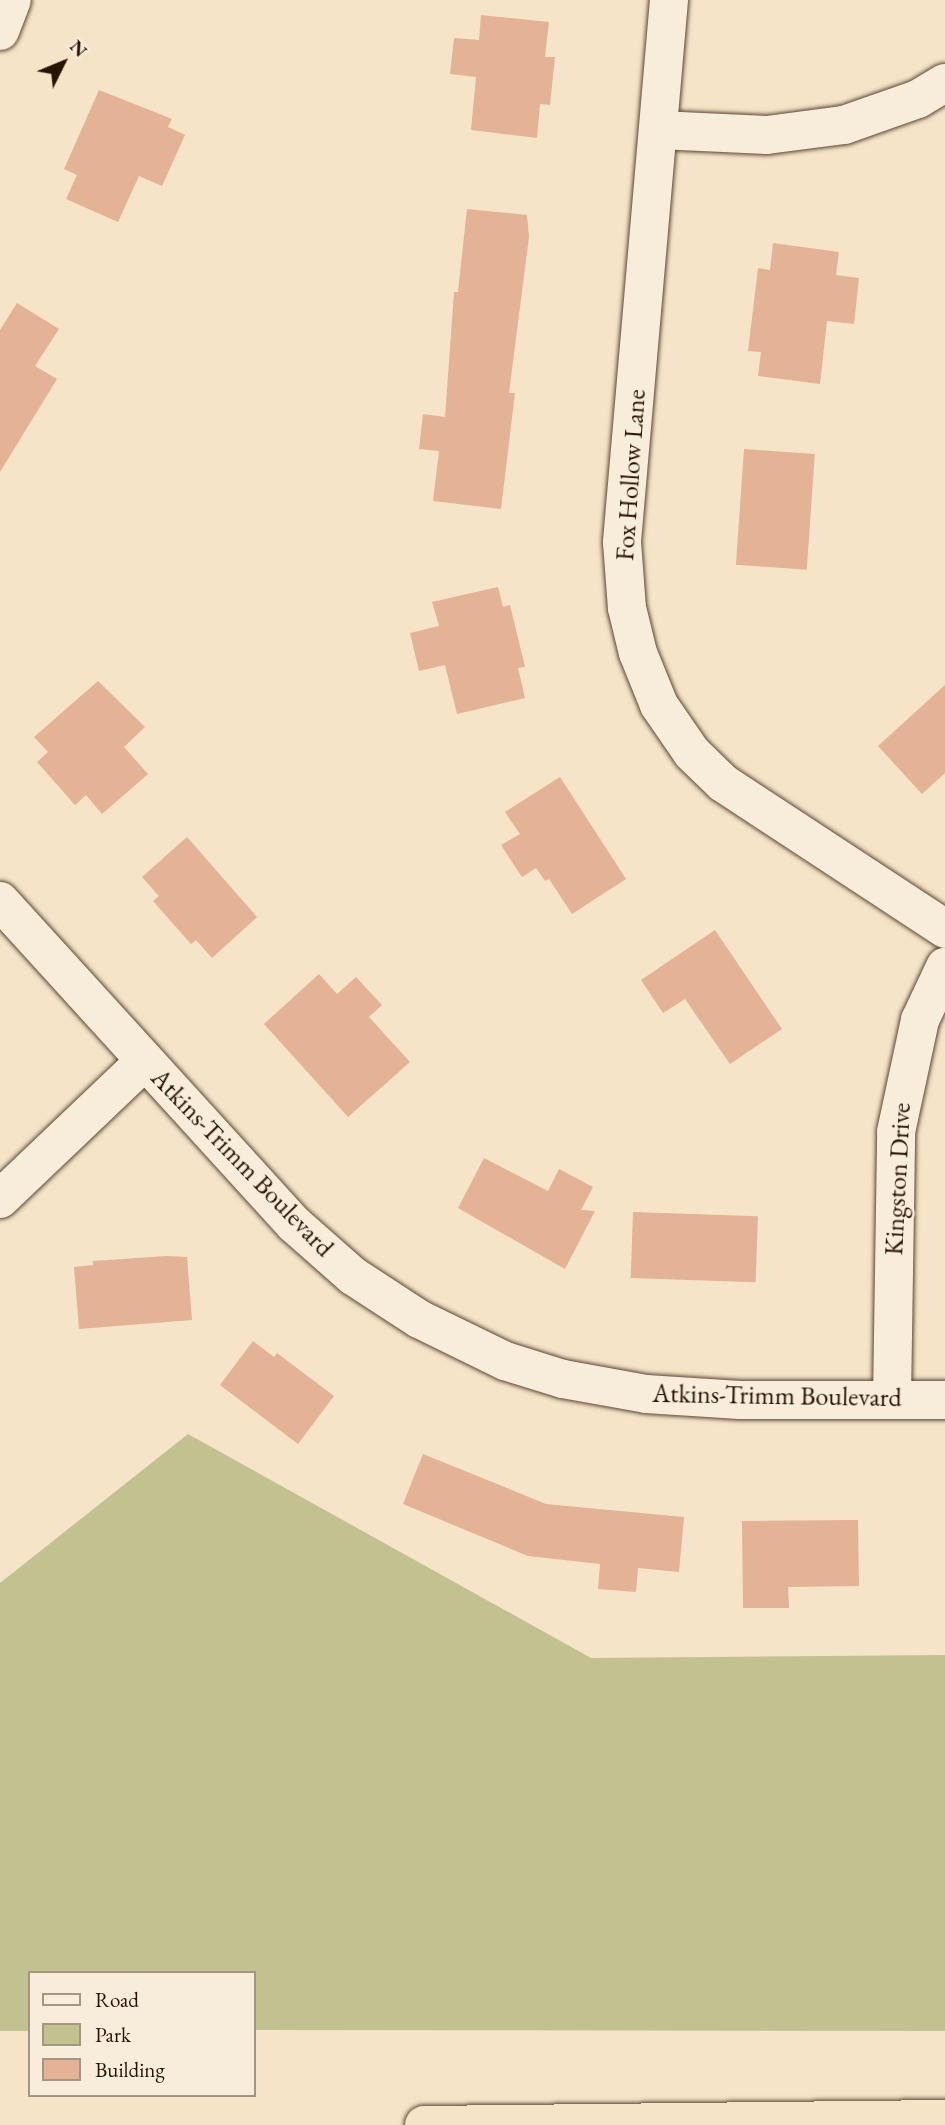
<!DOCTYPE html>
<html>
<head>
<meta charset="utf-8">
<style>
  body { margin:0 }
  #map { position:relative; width:945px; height:2125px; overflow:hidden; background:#f5e4c8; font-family:"EB Garamond",serif }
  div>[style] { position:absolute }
  .green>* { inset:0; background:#c2c291 }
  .building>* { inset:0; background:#e4b294; transform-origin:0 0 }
  .roads { filter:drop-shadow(0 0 2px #5b4734) drop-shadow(0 0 2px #5b4734) }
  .street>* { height:38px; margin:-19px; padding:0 19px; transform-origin:19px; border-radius:19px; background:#f8eddb }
  .secondary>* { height:38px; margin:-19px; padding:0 19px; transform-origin:19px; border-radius:19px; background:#f8eddb }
  .highway>* { height:38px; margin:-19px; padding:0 19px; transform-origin:19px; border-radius:19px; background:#f5e4c8 }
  span { translate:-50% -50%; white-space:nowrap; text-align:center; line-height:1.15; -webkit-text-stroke:5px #f8eddb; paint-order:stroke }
  .street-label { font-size:26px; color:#281302 }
  .legend { position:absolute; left:28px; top:1971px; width:228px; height:126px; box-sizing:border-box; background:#f8eddb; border:2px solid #a59684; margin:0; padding:9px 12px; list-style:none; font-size:21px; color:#281302 }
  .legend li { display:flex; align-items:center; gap:14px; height:35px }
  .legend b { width:35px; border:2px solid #a59684 }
  .north { position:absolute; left:28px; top:28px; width:70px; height:70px; -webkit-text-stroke:5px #f8eddb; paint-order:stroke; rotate:47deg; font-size:19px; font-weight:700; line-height:28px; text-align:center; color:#281302 }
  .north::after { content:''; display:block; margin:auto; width:24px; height:32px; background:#281302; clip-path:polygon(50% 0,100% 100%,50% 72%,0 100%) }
</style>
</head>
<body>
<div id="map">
  <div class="green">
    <div style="clip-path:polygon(188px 1434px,591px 1658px,945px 1655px,945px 2031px,254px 2030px,254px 1973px,30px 1973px,30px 2031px,0 2031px,0 1583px)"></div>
  </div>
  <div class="building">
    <div style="clip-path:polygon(481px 15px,549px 22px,545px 57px,555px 57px,550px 105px,540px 104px,537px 138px,471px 130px,476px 77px,450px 74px,454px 38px,479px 40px)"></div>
    <div style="clip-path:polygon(99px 90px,172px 119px,168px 127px,185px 135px,162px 186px,139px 176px,118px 222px,66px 199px,77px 175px,64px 169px)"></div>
    <div style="clip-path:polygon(467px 209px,527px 215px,529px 237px,509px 393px,515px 393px,501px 509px,433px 501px,439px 451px,419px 449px,423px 414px,445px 417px,454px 292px,458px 292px)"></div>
    <div style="clip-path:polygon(773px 243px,839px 252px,836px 275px,859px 278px,854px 324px,827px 321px,820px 384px,758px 376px,761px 352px,748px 351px,758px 268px,770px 270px)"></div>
    <div style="clip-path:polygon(17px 303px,59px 329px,35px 366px,57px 379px,0 472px,0 330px)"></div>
    <div style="left:744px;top:449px;width:71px;height:116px;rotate:4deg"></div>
    <div style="clip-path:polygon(498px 587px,503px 607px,510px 605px,525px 667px,518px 668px,525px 698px,457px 714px,445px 665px,419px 671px,410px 633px,439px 626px,432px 602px)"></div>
    <div style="clip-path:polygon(98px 681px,145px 727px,124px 747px,148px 774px,102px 814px,86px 795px,75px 805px,37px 762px,48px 752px,34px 737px)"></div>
    <div style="clip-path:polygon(945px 685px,945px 773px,922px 794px,878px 746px)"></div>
    <div style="clip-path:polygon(560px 777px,626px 879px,572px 914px,549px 879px,545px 881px,536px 868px,522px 877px,501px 845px,520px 834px,505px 812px)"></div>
    <div style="clip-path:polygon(187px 837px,257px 917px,212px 958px,196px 940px,191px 944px,153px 901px,159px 896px,142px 877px)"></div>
    <div style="clip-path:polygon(715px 930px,782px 1029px,730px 1064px,685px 999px,663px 1013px,641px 980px)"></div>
    <div style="clip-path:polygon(319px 974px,337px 994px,356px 977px,382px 1005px,369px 1017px,410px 1062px,348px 1117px,264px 1024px)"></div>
    <div style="clip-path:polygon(484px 1158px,548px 1191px,559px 1169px,593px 1187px,581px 1210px,595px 1211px,565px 1269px,458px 1208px)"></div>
    <div style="left:633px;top:1212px;width:125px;height:66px;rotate:2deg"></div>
    <div style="clip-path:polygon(166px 1256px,187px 1257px,192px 1320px,79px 1329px,74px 1267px,93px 1265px,93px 1261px)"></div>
    <div style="clip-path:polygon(253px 1341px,274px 1357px,277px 1353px,334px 1396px,298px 1444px,220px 1385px)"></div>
    <div style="clip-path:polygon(423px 1454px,546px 1504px,684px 1517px,679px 1572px,638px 1568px,636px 1592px,598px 1589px,600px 1564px,528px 1556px,403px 1504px)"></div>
    <div style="clip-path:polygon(858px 1520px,859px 1586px,788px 1587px,789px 1608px,743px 1608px,742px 1521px)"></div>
  </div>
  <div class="roads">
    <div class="street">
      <div style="left:669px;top:0;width:544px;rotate:94.96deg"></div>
      <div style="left:622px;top:542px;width:66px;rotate:85.7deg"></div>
      <div style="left:627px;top:608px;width:46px;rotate:76.3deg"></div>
      <div style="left:638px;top:653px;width:56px;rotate:68deg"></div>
      <div style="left:659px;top:705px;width:58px;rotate:55.5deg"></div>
      <div style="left:692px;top:753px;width:43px;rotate:44.1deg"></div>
      <div style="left:723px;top:783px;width:266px;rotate:33.3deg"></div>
      <div style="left:658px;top:130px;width:109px;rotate:2.6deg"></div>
      <div style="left:767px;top:135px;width:78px;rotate:-7.4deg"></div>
      <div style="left:844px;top:125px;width:78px;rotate:-19.4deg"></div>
      <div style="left:918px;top:99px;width:31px;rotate:-31deg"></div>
      <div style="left:0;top:901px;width:437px;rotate:47.7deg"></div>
      <div style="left:294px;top:1224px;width:79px;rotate:41.4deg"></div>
      <div style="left:353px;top:1276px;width:79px;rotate:33.1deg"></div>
      <div style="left:419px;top:1319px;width:96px;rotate:26deg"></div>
      <div style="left:505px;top:1361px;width:61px;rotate:17.2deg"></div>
      <div style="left:563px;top:1379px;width:84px;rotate:10.2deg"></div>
      <div style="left:646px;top:1394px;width:94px;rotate:3.7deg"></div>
      <div style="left:740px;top:1400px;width:205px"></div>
      <div style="left:0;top:1199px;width:200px;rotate:-43.6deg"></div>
      <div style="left:892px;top:1399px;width:267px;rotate:-89.1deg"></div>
      <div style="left:896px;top:1132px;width:115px;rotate:-77.9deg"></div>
      <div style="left:920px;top:1020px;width:59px;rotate:-64.7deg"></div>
    </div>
    <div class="secondary">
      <div style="left:0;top:31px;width:33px;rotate:-69deg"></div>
    </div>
    <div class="highway">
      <div style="left:424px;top:2125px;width:521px;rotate:-0.66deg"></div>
    </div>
  </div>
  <div class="street-label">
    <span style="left:631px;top:475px;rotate:-86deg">Fox Hollow Lane</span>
    <span style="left:242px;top:1163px;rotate:46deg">Atkins-Trimm Boulevard</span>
    <span style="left:898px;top:1179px;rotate:-87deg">Kingston Drive</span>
    <span style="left:777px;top:1396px;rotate:1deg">Atkins-Trimm Boulevard</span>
  </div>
  <ul class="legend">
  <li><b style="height:9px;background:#f8eddb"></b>Road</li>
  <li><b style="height:19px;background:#c2c291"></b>Park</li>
  <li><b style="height:19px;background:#e4b294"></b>Building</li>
  </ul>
  <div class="north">N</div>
</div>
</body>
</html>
